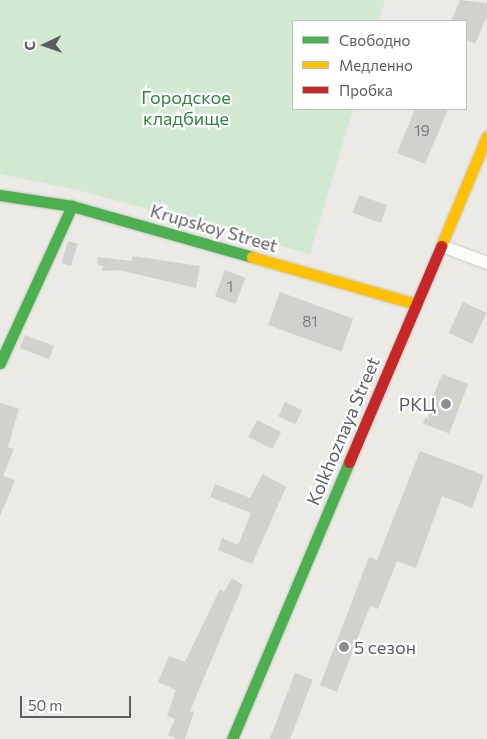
<!DOCTYPE html>
<html>
<head>
<meta charset="utf-8">
<style>
  body { margin:0 }
  #map { position:relative; width:487px; height:739px; overflow:hidden; background:#ebeae4; font-family:Commissioner,sans-serif }
  div>[style] { position:absolute }
  .green>* { inset:0; background:#d1e8d1 }
  .building>* { inset:0; background:#d1d1cd; transform-origin:0 0 }
  .roads { filter:drop-shadow(0 0 1px #c7c8c6) drop-shadow(0 0 1px #c7c8c6) }
  .street>* { height:12px; margin:-6px; padding:0 6px; transform-origin:6px; border-radius:6px; background:#fcfcfb }
  .fast>* { height:11px; margin:-5.5px; padding:0 5.5px; transform-origin:5.5px; border-radius:5.5px; background:#4caf50 }
  .slow>* { height:11px; margin:-5.5px; padding:0 5.5px; transform-origin:5.5px; border-radius:5.5px; background:#ffc107 }
  .jam>* { height:11px; margin:-5.5px; padding:0 5.5px; transform-origin:5.5px; border-radius:5.5px; background:#c62828 }
  .dots>* { width:14px; height:14px; translate:-50% -50%; box-sizing:border-box; border:2px solid #fff; border-radius:50% }
  span { translate:-50% -50%; white-space:nowrap; text-align:center; line-height:1.15; -webkit-text-stroke:4.5px #fff; paint-order:stroke }
  .number-label { font-size:15px; color:#797b7e }
  .number-label span { -webkit-text-stroke-width:0 }
  .park-label { font-size:18px; color:#2f853f }
  .street-label { font-size:18px; color:#5a5d63 }
  .poi-label { font-size:18px; color:#5a5d63 }
  .right { translate:-100% -50%; text-align:right }
  .left { translate:0 -50%; text-align:left }
  .legend { position:absolute; left:292px; top:20px; width:175px; height:90px; box-sizing:border-box; background:#fff; border:1px solid #bdbec1; margin:0; padding:6px 9px; list-style:none; font-size:15px; color:#5a5d63 }
  .legend li { display:flex; align-items:center; gap:10px; height:25px }
  .legend b { width:25px; border:1px solid #bdbec1 }
  .north { position:absolute; left:20px; top:20px; width:50px; height:50px; -webkit-text-stroke:4px #fff; paint-order:stroke; rotate:267deg; font-size:14px; font-weight:700; line-height:20px; text-align:center; color:#5a5d63 }
  .north::after { content:''; display:block; margin:auto; width:18px; height:22px; background:#5a5d63; clip-path:polygon(50% 0,100% 100%,50% 72%,0 100%) }
  .scale { position:absolute; left:20px; top:696px; width:111px; height:22px; box-sizing:border-box; border:2px solid #5a5d63; border-top:0; padding-left:6px; font-size:15px; line-height:18px; white-space:nowrap; color:#5a5d63; -webkit-text-stroke:4px #fff; paint-order:stroke }
</style>
</head>
<body>
<div id="map">
  <div class="green">
    <div style="clip-path:polygon(0 0,385px 0,379px 21px,293px 21px,293px 109px,353px 109px,310px 254px,78px 190px,0 174px)"></div>
  </div>
  <div class="building">
    <div style="clip-path:polygon(460px 0,487px 3px,487px 16px,475px 44px,466px 40px,466px 21px,451px 21px)"></div>
    <div style="clip-path:polygon(415px 109px,448px 109px,425px 164px,397px 153px)"></div>
    <div style="left:359px;top:195px;width:30px;height:19px;rotate:20deg"></div>
    <div style="left:68px;top:241px;width:10px;height:23px;rotate:17deg"></div>
    <div style="clip-path:polygon(133px 256px,200px 266px,196px 288px,119px 270px,102px 271px,103px 266px,97px 264px,98px 257px,131px 261px)"></div>
    <div style="left:225px;top:270px;width:22px;height:28px;rotate:21deg"></div>
    <div style="left:280px;top:292px;width:78px;height:35px;rotate:20deg"></div>
    <div style="left:463px;top:302px;width:26px;height:34px;rotate:25deg"></div>
    <div style="left:25px;top:335px;width:31px;height:14px;rotate:21deg"></div>
    <div style="left:442px;top:374px;width:28px;height:53px;rotate:21deg"></div>
    <div style="left:285px;top:402px;width:19px;height:16px;rotate:25deg"></div>
    <div style="clip-path:polygon(0 403px,19px 409px,8px 447px,14px 449px,3px 476px,15px 480px,0 516px)"></div>
    <div style="left:257px;top:420px;width:27px;height:19px;rotate:27deg"></div>
    <div style="clip-path:polygon(420px 451px,484px 475px,472px 508px,442px 496px,416px 568px,397px 561px,378px 609px,370px 606px,337px 692px,320px 685px,369px 557px,377px 560px)"></div>
    <div style="clip-path:polygon(263px 474px,286px 487px,252px 564px,218px 550px,222px 538px,238px 545px,251px 513px,210px 497px,215px 484px,250px 498px)"></div>
    <div style="clip-path:polygon(232px 578px,243px 585px,190px 711px,194px 712px,185px 739px,177px 739px,168px 735px,175px 719px,167px 716px,176px 690px,158px 682px,169px 656px,185px 662px,220px 589px,224px 592px)"></div>
    <div style="left:295px;top:673px;width:19px;height:71px;rotate:21deg"></div>
  </div>
  <div class="roads">
    <div class="street">
      <div style="left:442px;top:246px;width:48px;rotate:20.7deg"></div>
    </div>
    <div class="fast">
      <div style="left:0;top:195px;width:73px;rotate:8.7deg"></div>
      <div style="left:72px;top:206px;width:187px;rotate:15.8deg"></div>
      <div style="left:0;top:363px;width:173px;rotate:-65.4deg"></div>
      <div style="left:232px;top:739px;width:301px;rotate:-67.1deg"></div>
    </div>
    <div class="slow">
      <div style="left:441px;top:246px;width:119px;rotate:-67.3deg"></div>
      <div style="left:252px;top:257px;width:171px;rotate:16deg"></div>
    </div>
    <div class="jam">
      <div style="left:349px;top:462px;width:235px;rotate:-66.9deg"></div>
    </div>
  </div>
  <div class="dots">
    <div style="left:446px;top:404px;background:#8d8e90"></div>
    <div style="left:344px;top:647px;background:#8d8e90"></div>
  </div>
  <div class="number-label">
    <span style="left:422px;top:131px">19</span>
    <span style="left:230px;top:287px">1</span>
    <span style="left:310px;top:322px">81</span>
  </div>
  <div class="park-label">
    <span style="left:186px;top:108px">Городское<br>кладбище</span>
  </div>
  <div class="street-label">
    <span style="left:214px;top:228px;rotate:16deg">Krupskoy Street</span>
    <span style="left:343px;top:431px;rotate:-67deg">Kolkhoznaya Street</span>
  </div>
  <div class="poi-label">
    <span class="right" style="left:436px;top:404px">РКЦ</span>
    <span class="left" style="left:354px;top:647px">5 сезон</span>
  </div>
  <ul class="legend">
  <li><b style="height:6px;background:#4caf50"></b>Свободно</li>
  <li><b style="height:6px;background:#ffc107"></b>Медленно</li>
  <li><b style="height:6px;background:#c62828"></b>Пробка</li>
  </ul>
  <div class="north">С</div>
  <div class="scale">50 m</div>
</div>
</body>
</html>
